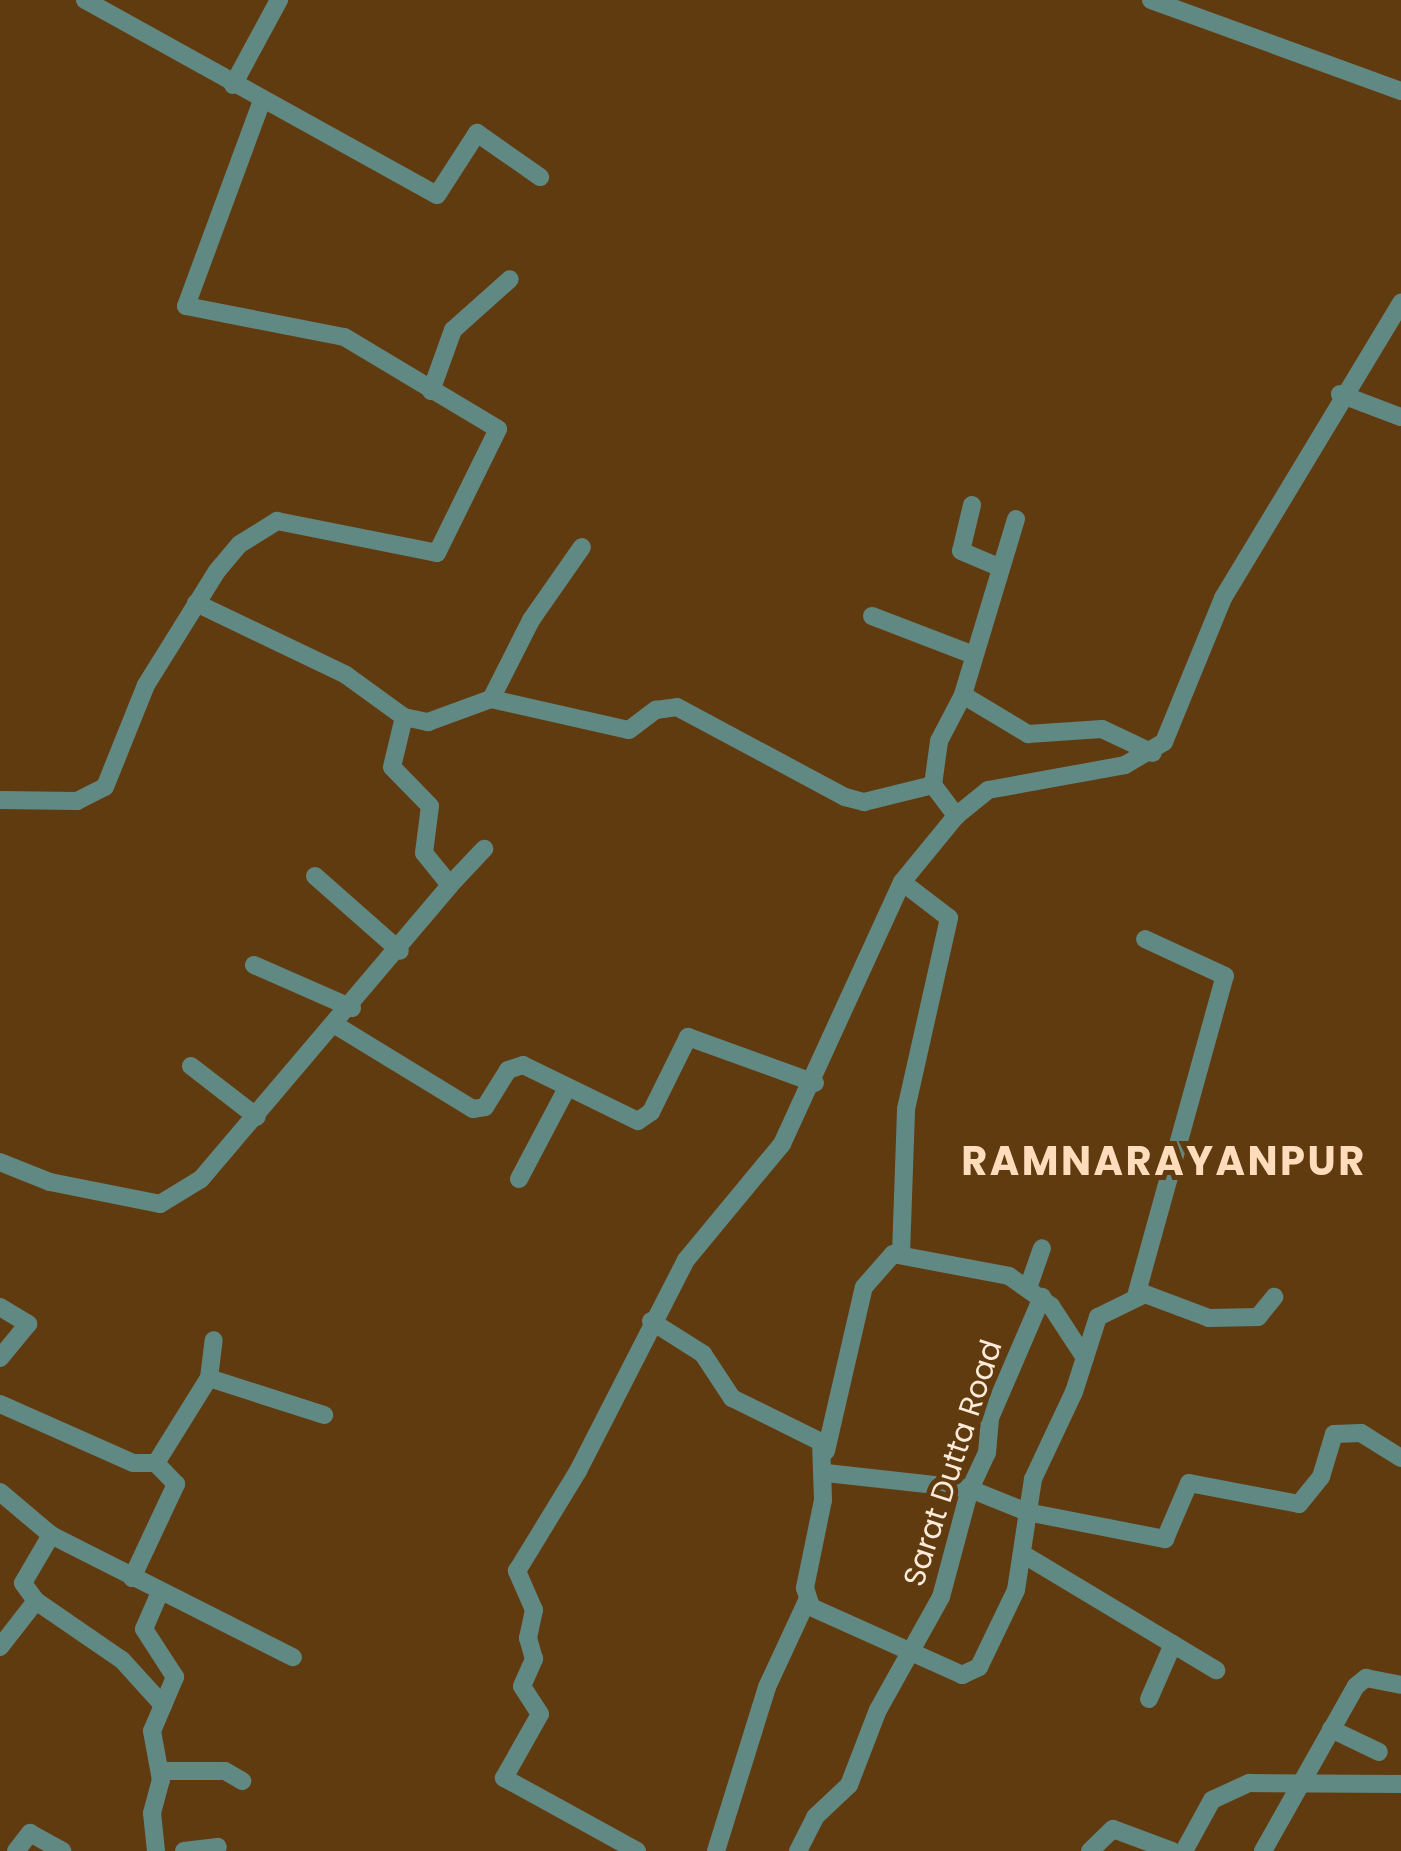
<!DOCTYPE html>
<html>
<head>
<meta charset="utf-8">
<style>
  body { margin:0 }
  #map { position:relative; width:1401px; height:1851px; overflow:hidden; background:#613b10; font-family:Poppins,sans-serif }
  div>[style] { position:absolute }
  .minor>* { height:18px; margin:-9px; padding:0 9px; transform-origin:9px; border-radius:9px; background:#618983 }
  span { translate:-50% -50%; white-space:nowrap; text-align:center; line-height:1.15; -webkit-text-stroke:10px #613b10; paint-order:stroke }
  .street-label { font-size:30px; color:#fcebda }
  .district-label { font-size:40px; color:#ffdcbb; font-weight:700; letter-spacing:2.5px }
</style>
</head>
<body>
<div id="map">
  <div class="minor">
    <div style="left:85px;top:0;width:402px;rotate:29deg"></div>
    <div style="left:437px;top:195px;width:74px;rotate:-57.2deg"></div>
    <div style="left:477px;top:133px;width:77px;rotate:34.9deg"></div>
    <div style="left:1151px;top:0;width:266px;rotate:20deg"></div>
    <div style="left:233px;top:85px;width:97px;rotate:-61.6deg"></div>
    <div style="left:431px;top:391px;width:65px;rotate:-70.2deg"></div>
    <div style="left:453px;top:330px;width:76px;rotate:-41.8deg"></div>
    <div style="left:1340px;top:394px;width:65px;rotate:20.7deg"></div>
    <div style="left:972px;top:505px;width:47px;rotate:103.4deg"></div>
    <div style="left:961px;top:551px;width:39px;rotate:23deg"></div>
    <div style="left:1016px;top:519px;width:184px;rotate:106.8deg"></div>
    <div style="left:963px;top:695px;width:76px;rotate:31deg"></div>
    <div style="left:1028px;top:734px;width:74px;rotate:-3.9deg"></div>
    <div style="left:1102px;top:729px;width:56px;rotate:25.2deg"></div>
    <div style="left:196px;top:603px;width:166px;rotate:25.6deg"></div>
    <div style="left:346px;top:675px;width:72px;rotate:35.9deg"></div>
    <div style="left:872px;top:616px;width:106px;rotate:21deg"></div>
    <div style="left:491px;top:699px;width:89px;rotate:-63.1deg"></div>
    <div style="left:531px;top:620px;width:89px;rotate:-55.1deg"></div>
    <div style="left:933px;top:785px;width:44px;rotate:-82.2deg"></div>
    <div style="left:939px;top:741px;width:52px;rotate:-62.4deg"></div>
    <div style="left:0;top:800px;width:77px;rotate:0.7deg"></div>
    <div style="left:77px;top:801px;width:31px;rotate:-27deg"></div>
    <div style="left:105px;top:787px;width:110px;rotate:-68.1deg"></div>
    <div style="left:146px;top:685px;width:134px;rotate:-58.1deg"></div>
    <div style="left:217px;top:571px;width:35px;rotate:-50deg"></div>
    <div style="left:240px;top:544px;width:44px;rotate:-31.9deg"></div>
    <div style="left:277px;top:521px;width:163px;rotate:11.3deg"></div>
    <div style="left:437px;top:553px;width:138px;rotate:-63.8deg"></div>
    <div style="left:498px;top:429px;width:179px;rotate:-149.1deg"></div>
    <div style="left:344px;top:337px;width:161px;rotate:-168.9deg"></div>
    <div style="left:186px;top:306px;width:219px;rotate:-69.7deg"></div>
    <div style="left:315px;top:876px;width:113px;rotate:41.4deg"></div>
    <div style="left:450px;top:885px;width:50px;rotate:-46.6deg"></div>
    <div style="left:254px;top:965px;width:107px;rotate:23.7deg"></div>
    <div style="left:337px;top:1026px;width:159px;rotate:31.4deg"></div>
    <div style="left:473px;top:1109px;width:12px;rotate:-9deg"></div>
    <div style="left:485px;top:1107px;width:44px;rotate:-58.1deg"></div>
    <div style="left:508px;top:1070px;width:16px;rotate:-18deg"></div>
    <div style="left:523px;top:1065px;width:128px;rotate:26deg"></div>
    <div style="left:638px;top:1121px;width:16px;rotate:-35deg"></div>
    <div style="left:651px;top:1112px;width:84px;rotate:-63.7deg"></div>
    <div style="left:688px;top:1037px;width:135px;rotate:19.9deg"></div>
    <div style="left:191px;top:1066px;width:83px;rotate:37.7deg"></div>
    <div style="left:0;top:1162px;width:54px;rotate:21.8deg"></div>
    <div style="left:50px;top:1182px;width:112px;rotate:11.3deg"></div>
    <div style="left:160px;top:1204px;width:48px;rotate:-31.4deg"></div>
    <div style="left:201px;top:1179px;width:385px;rotate:-49.7deg"></div>
    <div style="left:450px;top:885px;width:41px;rotate:-129.1deg"></div>
    <div style="left:424px;top:853px;width:47px;rotate:-82.7deg"></div>
    <div style="left:430px;top:806px;width:54px;rotate:-134.3deg"></div>
    <div style="left:392px;top:767px;width:51px;rotate:-76.5deg"></div>
    <div style="left:404px;top:717px;width:25px;rotate:12deg"></div>
    <div style="left:428px;top:722px;width:67px;rotate:-20.1deg"></div>
    <div style="left:491px;top:699px;width:141px;rotate:12.7deg"></div>
    <div style="left:629px;top:730px;width:34px;rotate:-37deg"></div>
    <div style="left:656px;top:710px;width:21px;rotate:-8deg"></div>
    <div style="left:677px;top:707px;width:191px;rotate:28.2deg"></div>
    <div style="left:845px;top:797px;width:20px;rotate:15deg"></div>
    <div style="left:864px;top:802px;width:71px;rotate:-13.8deg"></div>
    <div style="left:933px;top:785px;width:39px;rotate:53deg"></div>
    <div style="left:519px;top:1179px;width:103px;rotate:-62.2deg"></div>
    <div style="left:901px;top:1254px;width:145px;rotate:-88deg"></div>
    <div style="left:906px;top:1109px;width:196px;rotate:-77.3deg"></div>
    <div style="left:949px;top:918px;width:59px;rotate:-142.5deg"></div>
    <div style="left:1028px;top:1288px;width:42px;rotate:-70.7deg"></div>
    <div style="left:1136px;top:1296px;width:332px;rotate:-74.5deg"></div>
    <div style="left:1225px;top:976px;width:88px;rotate:-155.2deg"></div>
    <div style="left:0;top:1307px;width:33px;rotate:31deg"></div>
    <div style="left:28px;top:1324px;width:44px;rotate:129.5deg"></div>
    <div style="left:651px;top:1321px;width:62px;rotate:32.4deg"></div>
    <div style="left:703px;top:1354px;width:53px;rotate:56.6deg"></div>
    <div style="left:732px;top:1398px;width:99px;rotate:26.3deg"></div>
    <div style="left:821px;top:1442px;width:58px;rotate:88deg"></div>
    <div style="left:823px;top:1500px;width:90px;rotate:101.6deg"></div>
    <div style="left:805px;top:1588px;width:20px;rotate:72deg"></div>
    <div style="left:811px;top:1607px;width:166px;rotate:24.2deg"></div>
    <div style="left:962px;top:1675px;width:19px;rotate:-25deg"></div>
    <div style="left:979px;top:1667px;width:85px;rotate:-64.3deg"></div>
    <div style="left:1016px;top:1590px;width:112px;rotate:-81.3deg"></div>
    <div style="left:1033px;top:1479px;width:96px;rotate:-64.8deg"></div>
    <div style="left:1074px;top:1392px;width:79px;rotate:-72.3deg"></div>
    <div style="left:1098px;top:1317px;width:52px;rotate:-26.1deg"></div>
    <div style="left:1145px;top:1294px;width:68px;rotate:20.6deg"></div>
    <div style="left:1209px;top:1318px;width:49px;rotate:-1.2deg"></div>
    <div style="left:1258px;top:1317px;width:26px;rotate:-51deg"></div>
    <div style="left:209px;top:1378px;width:121px;rotate:17.8deg"></div>
    <div style="left:0;top:1404px;width:145px;rotate:23.9deg"></div>
    <div style="left:133px;top:1463px;width:23px"></div>
    <div style="left:826px;top:1451px;width:168px;rotate:-77deg"></div>
    <div style="left:864px;top:1287px;width:44px;rotate:-48.7deg"></div>
    <div style="left:893px;top:1254px;width:118px;rotate:10.7deg"></div>
    <div style="left:1009px;top:1276px;width:52px;rotate:35.5deg"></div>
    <div style="left:1051px;top:1306px;width:62px;rotate:56.8deg"></div>
    <div style="left:826px;top:1473px;width:145px;rotate:6.3deg"></div>
    <div style="left:970px;top:1489px;width:61px;rotate:22deg"></div>
    <div style="left:1027px;top:1512px;width:141px;rotate:11.1deg"></div>
    <div style="left:1165px;top:1539px;width:61px;rotate:-66.8deg"></div>
    <div style="left:1189px;top:1483px;width:112px;rotate:10.8deg"></div>
    <div style="left:1299px;top:1504px;width:35px;rotate:-51deg"></div>
    <div style="left:1321px;top:1477px;width:45px;rotate:-73.2deg"></div>
    <div style="left:1334px;top:1434px;width:27px;rotate:-2deg"></div>
    <div style="left:1361px;top:1433px;width:47px;rotate:32deg"></div>
    <div style="left:0;top:1492px;width:67px;rotate:40.1deg"></div>
    <div style="left:51px;top:1535px;width:271px;rotate:26.8deg"></div>
    <div style="left:1026px;top:1556px;width:222px;rotate:31deg"></div>
    <div style="left:132px;top:1578px;width:104px;rotate:-64.9deg"></div>
    <div style="left:176px;top:1484px;width:29px;rotate:-134deg"></div>
    <div style="left:156px;top:1463px;width:100px;rotate:-58.1deg"></div>
    <div style="left:209px;top:1378px;width:38px;rotate:-83deg"></div>
    <div style="left:36px;top:1601px;width:104px;rotate:34.5deg"></div>
    <div style="left:122px;top:1660px;width:61px;rotate:47.7deg"></div>
    <div style="left:0;top:1647px;width:58px;rotate:-52deg"></div>
    <div style="left:36px;top:1601px;width:22px;rotate:-126deg"></div>
    <div style="left:23px;top:1583px;width:56px;rotate:-59.7deg"></div>
    <div style="left:1149px;top:1699px;width:60px;rotate:-66.4deg"></div>
    <div style="left:1331px;top:1729px;width:53px;rotate:25.6deg"></div>
    <div style="left:160px;top:1771px;width:65px"></div>
    <div style="left:225px;top:1771px;width:20px;rotate:30deg"></div>
    <div style="left:16px;top:1851px;width:23px;rotate:-52deg"></div>
    <div style="left:30px;top:1833px;width:37px;rotate:29deg"></div>
    <div style="left:156px;top:1851px;width:38px;rotate:-96deg"></div>
    <div style="left:152px;top:1813px;width:34px;rotate:-75deg"></div>
    <div style="left:161px;top:1780px;width:50px;rotate:-100.4deg"></div>
    <div style="left:152px;top:1731px;width:59px;rotate:-66.9deg"></div>
    <div style="left:175px;top:1677px;width:57px;rotate:-122.9deg"></div>
    <div style="left:144px;top:1629px;width:40px;rotate:-66.6deg"></div>
    <div style="left:184px;top:1851px;width:34px;rotate:-7deg"></div>
    <div style="left:637px;top:1851px;width:152px;rotate:-151.2deg"></div>
    <div style="left:504px;top:1778px;width:73px;rotate:-60.6deg"></div>
    <div style="left:540px;top:1714px;width:33px;rotate:-123deg"></div>
    <div style="left:522px;top:1686px;width:30px;rotate:-66deg"></div>
    <div style="left:534px;top:1659px;width:22px;rotate:-106deg"></div>
    <div style="left:528px;top:1638px;width:29px;rotate:-78deg"></div>
    <div style="left:534px;top:1610px;width:43px;rotate:-113.6deg"></div>
    <div style="left:517px;top:1571px;width:117px;rotate:-58.6deg"></div>
    <div style="left:578px;top:1471px;width:237px;rotate:-62.9deg"></div>
    <div style="left:686px;top:1260px;width:151px;rotate:-50.4deg"></div>
    <div style="left:782px;top:1144px;width:288px;rotate:-65.4deg"></div>
    <div style="left:902px;top:882px;width:85px;rotate:-50.7deg"></div>
    <div style="left:956px;top:816px;width:41px;rotate:-39.1deg"></div>
    <div style="left:988px;top:790px;width:139px;rotate:-10.3deg"></div>
    <div style="left:1125px;top:765px;width:45px;rotate:-30.5deg"></div>
    <div style="left:1164px;top:742px;width:156px;rotate:-67.7deg"></div>
    <div style="left:1223px;top:598px;width:345px;rotate:-58.9deg"></div>
    <div style="left:716px;top:1851px;width:172px;rotate:-72.7deg"></div>
    <div style="left:767px;top:1687px;width:95px;rotate:-65.1deg"></div>
    <div style="left:798px;top:1851px;width:38px;rotate:-63deg"></div>
    <div style="left:815px;top:1817px;width:47px;rotate:-43.3deg"></div>
    <div style="left:849px;top:1785px;width:80px;rotate:-68.9deg"></div>
    <div style="left:878px;top:1710px;width:129px;rotate:-60.9deg"></div>
    <div style="left:941px;top:1597px;width:112px;rotate:-75deg"></div>
    <div style="left:970px;top:1489px;width:40px;rotate:-65deg"></div>
    <div style="left:987px;top:1453px;width:35px;rotate:-85deg"></div>
    <div style="left:990px;top:1418px;width:132px;rotate:-66.7deg"></div>
    <div style="left:1090px;top:1851px;width:32px;rotate:-44deg"></div>
    <div style="left:1113px;top:1829px;width:63px;rotate:20.4deg"></div>
    <div style="left:1184px;top:1851px;width:58px;rotate:-61.2deg"></div>
    <div style="left:1212px;top:1800px;width:41px;rotate:-24.7deg"></div>
    <div style="left:1249px;top:1783px;width:152px;rotate:0.4deg"></div>
    <div style="left:1263px;top:1851px;width:189px;rotate:-60.6deg"></div>
    <div style="left:1356px;top:1686px;width:13px;rotate:-39deg"></div>
    <div style="left:1366px;top:1678px;width:36px;rotate:11deg"></div>
  </div>
  <div class="street-label">
    <span style="left:953px;top:1463px;rotate:-72deg">Sarat Dutta Road</span>
  </div>
  <div class="district-label">
    <span style="left:1164px;top:1161px">RAMNARAYANPUR</span>
  </div>
</div>
</body>
</html>
